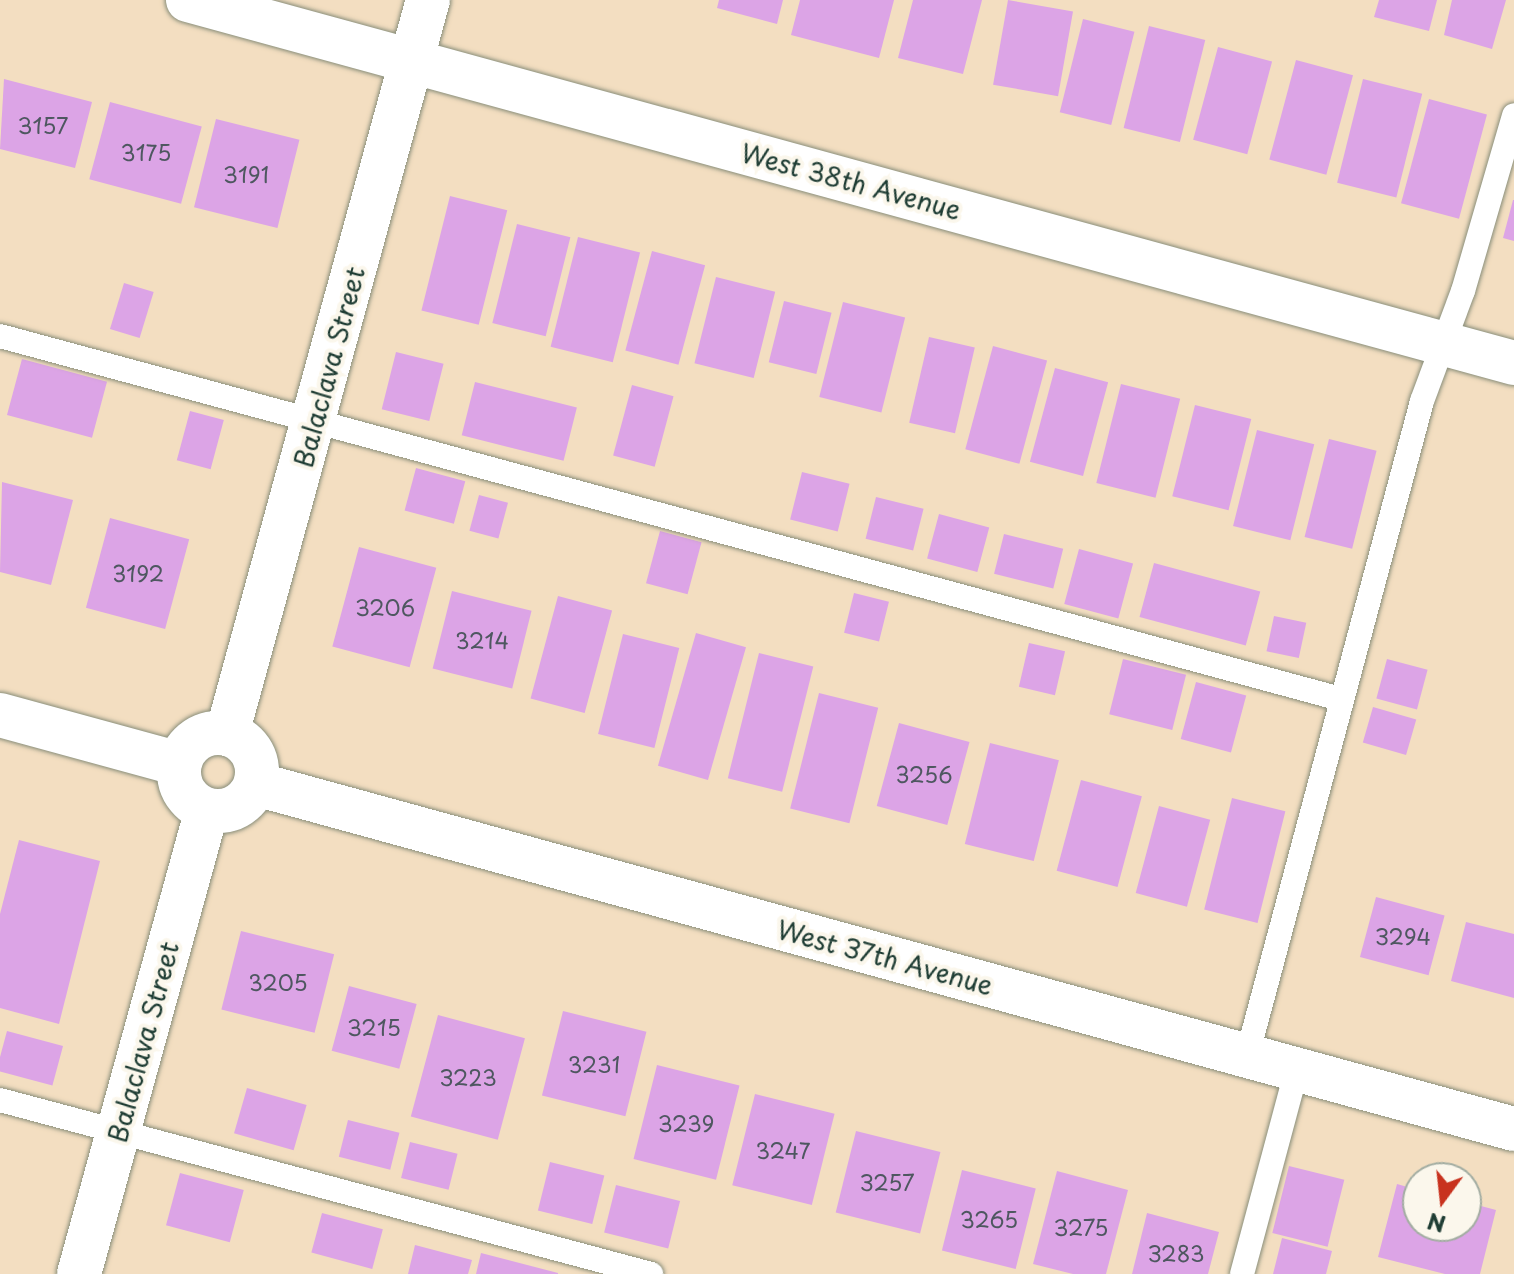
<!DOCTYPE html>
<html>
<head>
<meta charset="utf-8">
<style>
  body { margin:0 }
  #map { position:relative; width:1514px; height:1274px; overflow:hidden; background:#f3dec1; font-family:"Playpen Sans",sans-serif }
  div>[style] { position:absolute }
  .building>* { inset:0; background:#dca4e6; transform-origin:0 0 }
  .roads { filter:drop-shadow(0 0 2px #898e7a) drop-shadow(0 0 2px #898e7a) }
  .service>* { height:24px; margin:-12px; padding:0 12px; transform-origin:12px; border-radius:12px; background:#fff }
  .minor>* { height:44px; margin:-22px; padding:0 22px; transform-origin:22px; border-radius:22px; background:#fff }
  .minor>.ring { margin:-22px; padding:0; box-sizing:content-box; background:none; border:44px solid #fff; border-radius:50% }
  span { translate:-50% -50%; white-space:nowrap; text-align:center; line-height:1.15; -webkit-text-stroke:8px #fbf7ec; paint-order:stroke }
  .number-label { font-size:22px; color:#4e5760 }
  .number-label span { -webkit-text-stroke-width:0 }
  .street-label { font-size:26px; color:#1f3d34 }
  .north { position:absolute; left:1402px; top:1162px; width:80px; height:80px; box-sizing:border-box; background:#fbf7ec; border:2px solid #a3ada2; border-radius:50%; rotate:195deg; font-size:22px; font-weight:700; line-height:32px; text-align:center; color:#1f3d34 }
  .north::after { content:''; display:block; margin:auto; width:28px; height:36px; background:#c8321e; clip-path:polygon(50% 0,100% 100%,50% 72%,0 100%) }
</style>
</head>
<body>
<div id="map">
  <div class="building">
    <div style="clip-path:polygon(719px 0,783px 0,777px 24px,717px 8px)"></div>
    <div style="clip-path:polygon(800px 0,894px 0,879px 58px,791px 35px)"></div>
    <div style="clip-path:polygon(913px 0,982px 0,963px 74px,898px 58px)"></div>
    <div style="left:1008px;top:0;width:66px;height:86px;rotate:10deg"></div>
    <div style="clip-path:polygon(1379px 0,1437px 0,1429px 31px,1374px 17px)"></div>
    <div style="clip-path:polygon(1452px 0,1506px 0,1492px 49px,1444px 35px)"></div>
    <div style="left:1083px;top:19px;width:53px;height:96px;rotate:14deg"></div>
    <div style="left:1149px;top:26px;width:58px;height:105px;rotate:14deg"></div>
    <div style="left:1218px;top:47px;width:56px;height:96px;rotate:15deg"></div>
    <div style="left:1296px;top:60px;width:59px;height:103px;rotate:15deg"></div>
    <div style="clip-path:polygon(4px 79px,92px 102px,75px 168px,0 149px)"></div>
    <div style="left:1363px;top:79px;width:61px;height:107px;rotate:14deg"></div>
    <div style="left:1429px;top:99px;width:60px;height:108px;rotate:15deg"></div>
    <div style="left:110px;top:102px;width:95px;height:80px;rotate:15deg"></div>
    <div style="left:216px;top:119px;width:86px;height:91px;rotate:14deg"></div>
    <div style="left:450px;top:196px;width:59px;height:118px;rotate:14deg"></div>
    <div style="clip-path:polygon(1513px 200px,1514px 200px,1514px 241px,1503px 238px)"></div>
    <div style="left:517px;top:224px;width:55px;height:102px;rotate:14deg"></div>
    <div style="left:578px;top:237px;width:64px;height:113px;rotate:14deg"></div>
    <div style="left:652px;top:251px;width:55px;height:103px;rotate:15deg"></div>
    <div style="left:716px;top:277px;width:61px;height:89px;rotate:14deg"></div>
    <div style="left:124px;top:283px;width:31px;height:48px;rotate:17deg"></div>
    <div style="left:784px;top:301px;width:49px;height:63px;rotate:14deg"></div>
    <div style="left:843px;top:302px;width:64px;height:98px;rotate:14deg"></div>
    <div style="left:929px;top:337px;width:47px;height:88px;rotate:13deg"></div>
    <div style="left:993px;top:346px;width:56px;height:107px;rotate:15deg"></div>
    <div style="left:396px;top:352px;width:49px;height:59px;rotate:14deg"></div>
    <div style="left:22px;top:359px;width:88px;height:58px;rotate:15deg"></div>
    <div style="left:1055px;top:368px;width:55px;height:97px;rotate:15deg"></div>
    <div style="left:475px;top:382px;width:105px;height:55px;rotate:14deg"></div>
    <div style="left:1121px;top:384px;width:61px;height:102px;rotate:14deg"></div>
    <div style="left:632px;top:385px;width:43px;height:73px;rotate:15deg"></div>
    <div style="left:1195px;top:405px;width:58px;height:94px;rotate:14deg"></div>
    <div style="left:190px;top:411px;width:35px;height:51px;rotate:15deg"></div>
    <div style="left:1257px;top:430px;width:59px;height:99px;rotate:14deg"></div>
    <div style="left:1329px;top:439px;width:49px;height:101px;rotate:14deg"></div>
    <div style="left:416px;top:468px;width:51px;height:44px;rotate:15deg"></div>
    <div style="left:802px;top:472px;width:49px;height:49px;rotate:14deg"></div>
    <div style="clip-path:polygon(2px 482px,73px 500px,51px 585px,0 572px)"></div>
    <div style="left:479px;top:495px;width:30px;height:37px;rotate:15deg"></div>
    <div style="left:876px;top:497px;width:49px;height:43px;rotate:14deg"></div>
    <div style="left:939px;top:514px;width:52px;height:46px;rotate:15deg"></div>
    <div style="left:110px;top:518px;width:82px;height:93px;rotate:15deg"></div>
    <div style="left:660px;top:531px;width:43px;height:54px;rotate:15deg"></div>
    <div style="left:1004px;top:534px;width:61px;height:41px;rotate:14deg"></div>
    <div style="left:359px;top:547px;width:80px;height:103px;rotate:15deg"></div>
    <div style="left:1079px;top:549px;width:56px;height:57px;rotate:15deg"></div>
    <div style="left:1154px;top:563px;width:110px;height:56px;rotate:15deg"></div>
    <div style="left:452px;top:591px;width:82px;height:80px;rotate:14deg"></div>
    <div style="left:854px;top:593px;width:36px;height:41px;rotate:14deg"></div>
    <div style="left:558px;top:596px;width:56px;height:106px;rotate:15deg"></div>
    <div style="left:1274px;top:616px;width:33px;height:36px;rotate:12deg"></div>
    <div style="left:696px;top:633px;width:52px;height:138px;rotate:16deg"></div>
    <div style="left:623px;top:634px;width:58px;height:103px;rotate:14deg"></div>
    <div style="left:1029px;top:643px;width:37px;height:45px;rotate:13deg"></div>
    <div style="left:759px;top:653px;width:56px;height:129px;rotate:14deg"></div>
    <div style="left:1123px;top:659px;width:65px;height:57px;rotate:14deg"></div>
    <div style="left:1387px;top:659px;width:42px;height:41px;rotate:15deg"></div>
    <div style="left:1196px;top:682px;width:52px;height:59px;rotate:15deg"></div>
    <div style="left:819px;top:693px;width:61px;height:119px;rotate:14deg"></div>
    <div style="left:1373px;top:707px;width:45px;height:37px;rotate:16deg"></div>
    <div style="left:899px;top:723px;width:73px;height:86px;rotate:15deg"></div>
    <div style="left:990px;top:743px;width:71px;height:104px;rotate:14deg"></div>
    <div style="left:1081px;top:780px;width:63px;height:94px;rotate:15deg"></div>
    <div style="left:1232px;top:798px;width:55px;height:115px;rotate:14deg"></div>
    <div style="left:1159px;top:806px;width:53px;height:90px;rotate:15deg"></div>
    <div style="clip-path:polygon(19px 840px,100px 861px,59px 1024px,0 1008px,0 914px)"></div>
    <div style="left:1376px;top:897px;width:71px;height:62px;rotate:15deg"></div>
    <div style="clip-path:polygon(1466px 922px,1514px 934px,1514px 998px,1451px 981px)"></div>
    <div style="left:241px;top:931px;width:96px;height:81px;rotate:14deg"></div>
    <div style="left:349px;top:986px;width:70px;height:67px;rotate:15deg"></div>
    <div style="left:563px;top:1011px;width:86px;height:87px;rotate:14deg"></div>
    <div style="left:438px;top:1015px;width:90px;height:105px;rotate:15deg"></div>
    <div style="left:7px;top:1031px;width:58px;height:41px;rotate:15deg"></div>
    <div style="left:657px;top:1065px;width:85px;height:97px;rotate:14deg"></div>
    <div style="left:247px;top:1088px;width:62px;height:47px;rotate:16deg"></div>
    <div style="left:755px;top:1094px;width:82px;height:94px;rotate:14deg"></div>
    <div style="left:348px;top:1120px;width:53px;height:38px;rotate:14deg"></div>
    <div style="left:856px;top:1131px;width:87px;height:84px;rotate:14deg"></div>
    <div style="left:410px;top:1142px;width:49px;height:37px;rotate:14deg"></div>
    <div style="left:550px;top:1162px;width:56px;height:50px;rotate:14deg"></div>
    <div style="left:1289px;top:1166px;width:57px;height:69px;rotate:14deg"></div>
    <div style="left:962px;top:1170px;width:76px;height:83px;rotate:14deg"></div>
    <div style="clip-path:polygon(1057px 1171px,1128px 1190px,1106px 1274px,1073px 1274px,1033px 1264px)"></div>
    <div style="left:180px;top:1173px;width:66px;height:54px;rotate:15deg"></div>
    <div style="clip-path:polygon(1397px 1184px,1418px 1190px,1418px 1226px,1466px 1226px,1466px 1202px,1496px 1210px,1480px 1274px,1445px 1274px,1378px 1257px)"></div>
    <div style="left:616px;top:1185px;width:66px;height:49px;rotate:14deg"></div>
    <div style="left:322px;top:1213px;width:63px;height:41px;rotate:15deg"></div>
    <div style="clip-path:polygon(1147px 1213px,1219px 1232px,1208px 1274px,1132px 1274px)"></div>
    <div style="clip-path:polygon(1282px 1238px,1332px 1251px,1326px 1274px,1273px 1274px)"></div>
    <div style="clip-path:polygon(415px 1245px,472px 1260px,468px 1274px,408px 1274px)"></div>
    <div style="clip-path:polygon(481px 1253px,558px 1273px,558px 1274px,476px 1274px)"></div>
  </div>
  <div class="roads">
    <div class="service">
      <div style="left:0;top:336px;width:1389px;rotate:15.15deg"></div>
      <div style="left:1247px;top:1056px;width:678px;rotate:-75.04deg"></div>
      <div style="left:1422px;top:401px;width:117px;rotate:-69.6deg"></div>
      <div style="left:1463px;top:291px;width:183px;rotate:-73.8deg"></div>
      <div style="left:0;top:1100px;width:674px;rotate:14.96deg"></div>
      <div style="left:1242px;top:1274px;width:212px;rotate:-75deg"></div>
    </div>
    <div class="minor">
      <div style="left:188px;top:0;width:1375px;rotate:15.31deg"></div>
      <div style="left:0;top:715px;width:186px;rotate:15.3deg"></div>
      <div class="ring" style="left:179px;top:733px;width:34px;height:34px"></div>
      <div style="left:227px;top:734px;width:761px;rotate:-74.69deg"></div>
      <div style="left:256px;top:784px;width:1304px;rotate:15.34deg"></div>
      <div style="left:79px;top:1274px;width:481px;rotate:-74.6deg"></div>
    </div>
  </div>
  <div class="number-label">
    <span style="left:43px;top:125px">3157</span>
    <span style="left:146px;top:152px">3175</span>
    <span style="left:246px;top:174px">3191</span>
    <span style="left:138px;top:573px">3192</span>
    <span style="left:385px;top:607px">3206</span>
    <span style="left:482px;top:640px">3214</span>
    <span style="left:924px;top:774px">3256</span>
    <span style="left:1403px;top:936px">3294</span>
    <span style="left:278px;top:982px">3205</span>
    <span style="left:374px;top:1027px">3215</span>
    <span style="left:594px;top:1064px">3231</span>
    <span style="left:468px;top:1077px">3223</span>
    <span style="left:686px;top:1123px">3239</span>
    <span style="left:783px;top:1150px">3247</span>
    <span style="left:887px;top:1182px">3257</span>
    <span style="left:989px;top:1219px">3265</span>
    <span style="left:1081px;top:1227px">3275</span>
    <span style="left:1176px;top:1253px">3283</span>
  </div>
  <div class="street-label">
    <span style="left:851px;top:181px;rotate:15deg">West 38th Avenue</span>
    <span style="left:329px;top:367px;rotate:-75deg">Balaclava Street</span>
    <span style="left:885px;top:957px;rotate:15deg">West 37th Avenue</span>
    <span style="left:143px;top:1042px;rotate:-75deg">Balaclava Street</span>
  </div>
  <div class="north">N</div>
</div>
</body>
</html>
